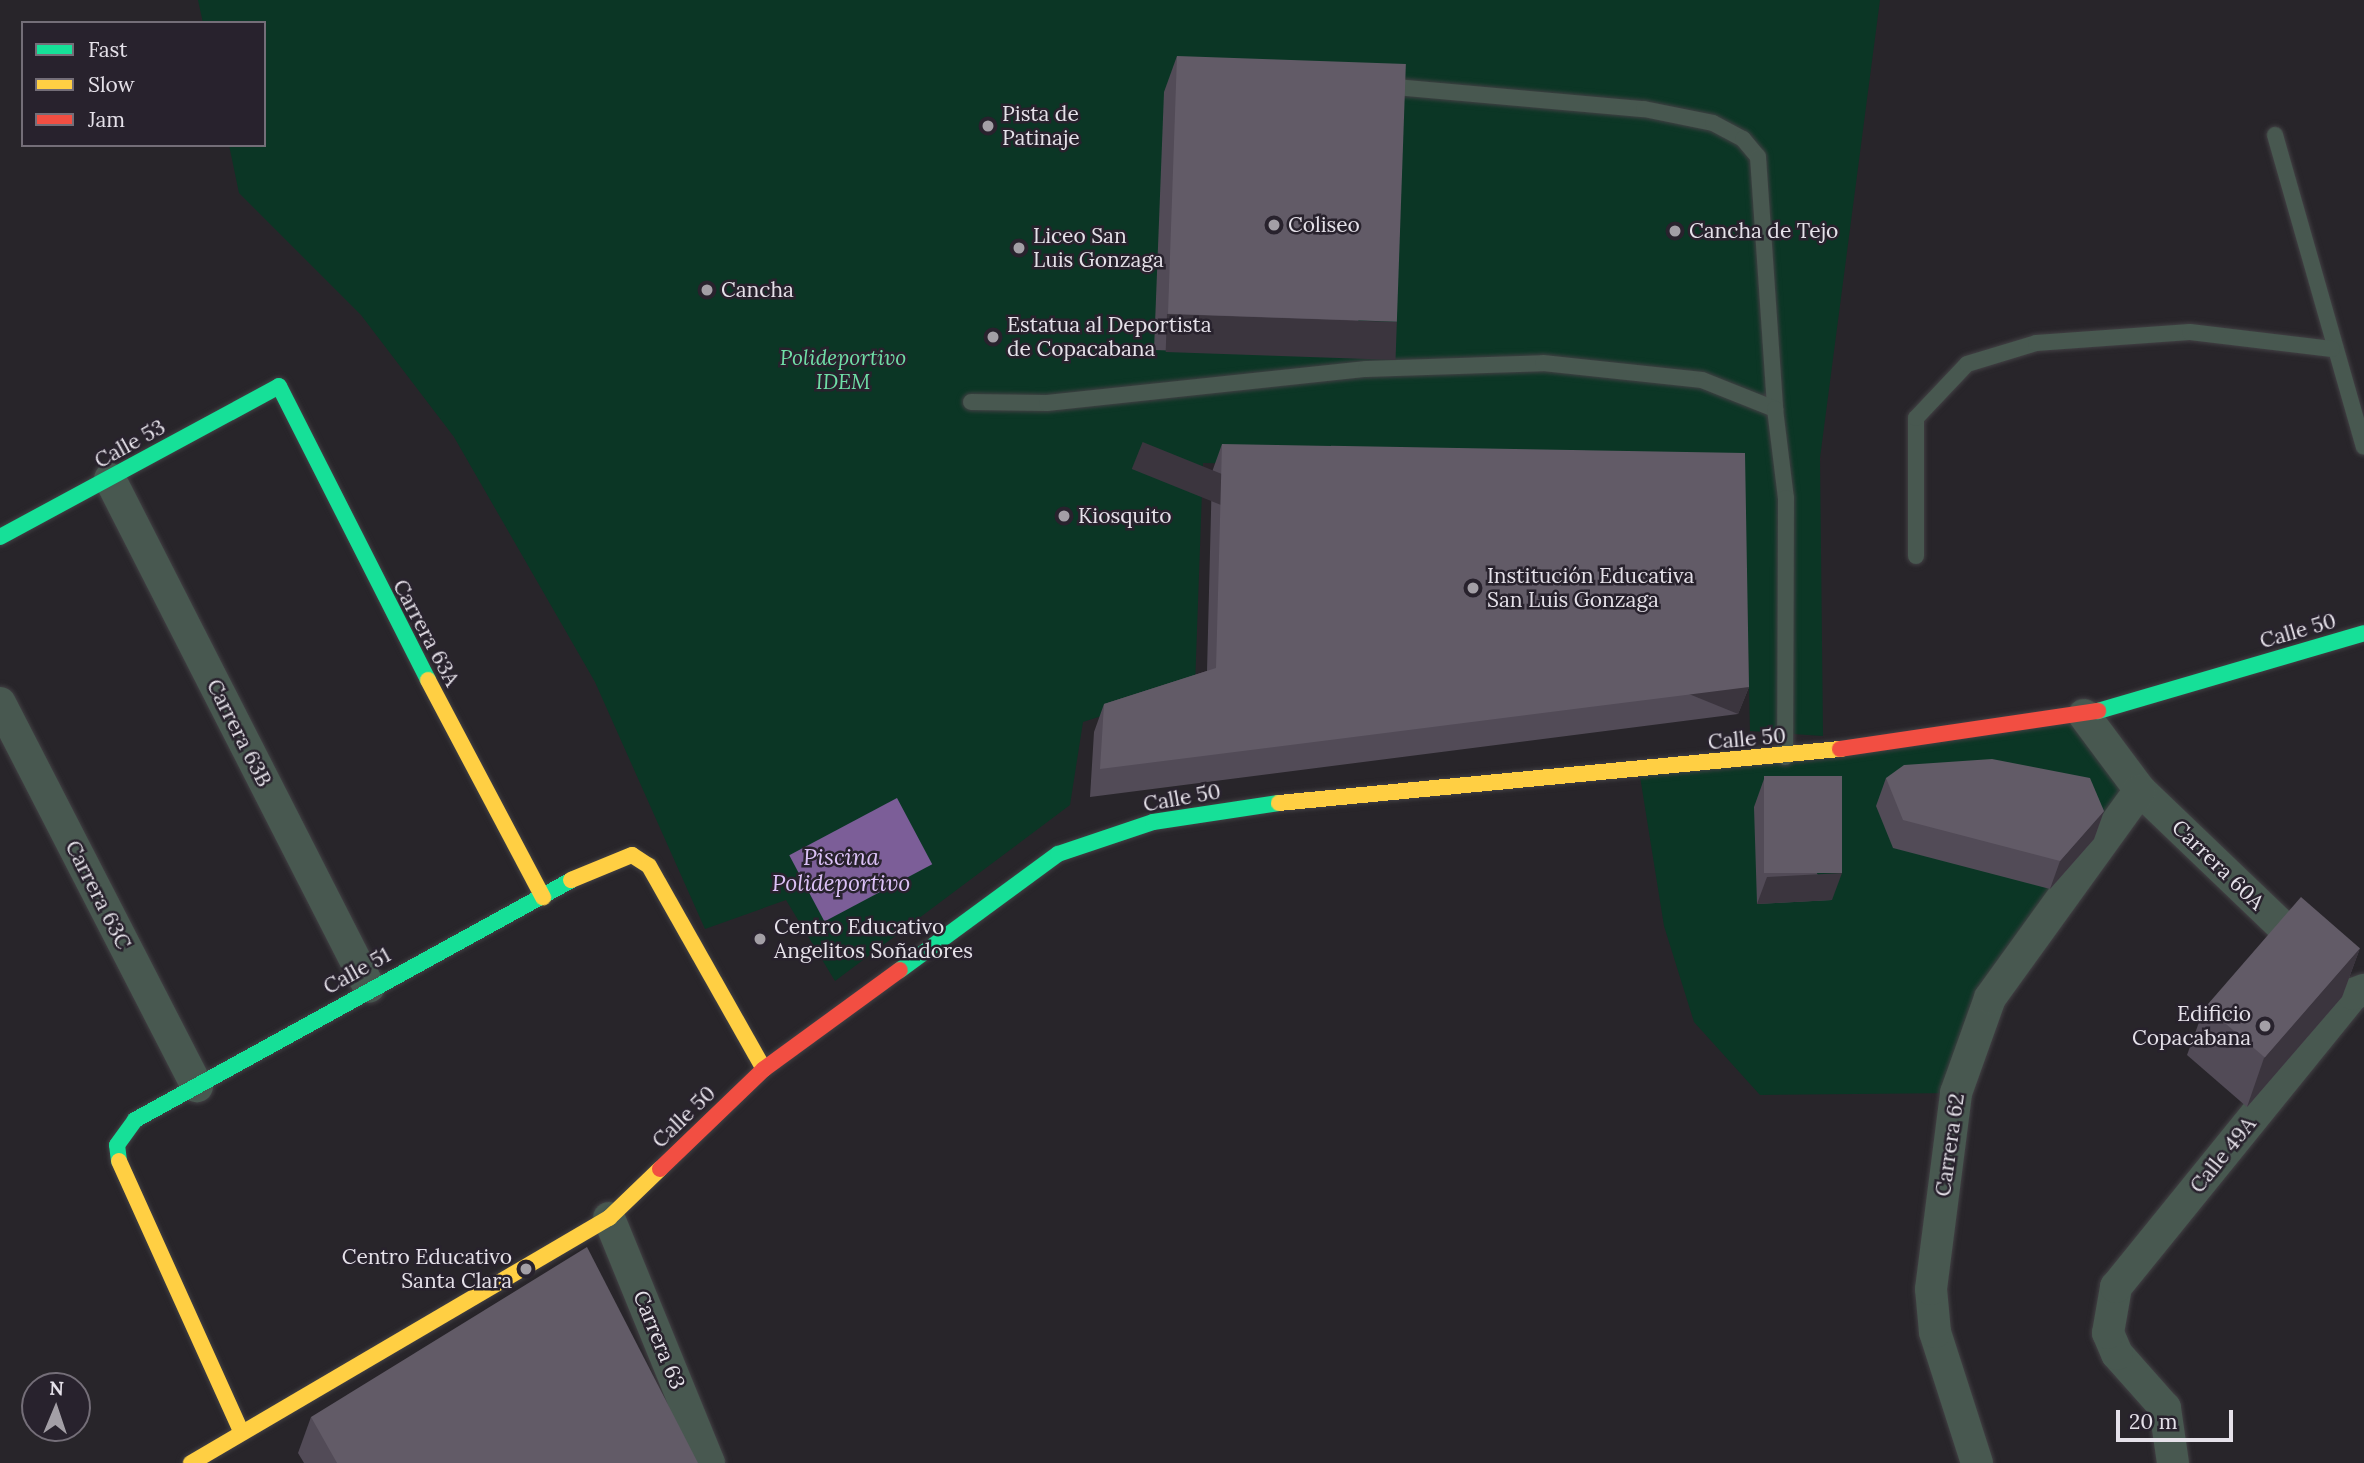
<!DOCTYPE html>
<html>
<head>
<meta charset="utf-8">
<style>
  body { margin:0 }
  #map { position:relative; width:2364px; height:1463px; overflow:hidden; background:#28252a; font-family:Lora,serif }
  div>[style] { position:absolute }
  .green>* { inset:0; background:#0b3625 }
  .water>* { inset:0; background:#7c5e98; transform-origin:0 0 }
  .roads { filter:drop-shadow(0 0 2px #424044) drop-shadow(0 0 2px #424044) }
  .lane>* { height:16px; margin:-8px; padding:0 8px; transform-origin:8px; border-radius:8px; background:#485850 }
  .street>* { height:32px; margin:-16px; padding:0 16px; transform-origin:16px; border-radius:16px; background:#485850 }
  .fast>* { height:16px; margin:-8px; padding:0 8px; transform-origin:8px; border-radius:8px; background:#16e098 }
  .slow>* { height:16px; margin:-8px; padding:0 8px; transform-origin:8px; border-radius:8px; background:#ffcf43 }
  .jam>* { height:16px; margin:-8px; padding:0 8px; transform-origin:8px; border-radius:8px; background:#f24e42 }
  .wall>* { inset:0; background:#524b57 }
  .shaded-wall>* { inset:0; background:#3b353e; transform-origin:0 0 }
  .building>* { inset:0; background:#625b67; transform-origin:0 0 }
  .dots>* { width:19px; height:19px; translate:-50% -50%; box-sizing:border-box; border:4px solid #28222d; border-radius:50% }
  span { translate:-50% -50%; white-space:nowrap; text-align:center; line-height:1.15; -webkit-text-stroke:5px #28222d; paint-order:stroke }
  .poi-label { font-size:21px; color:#e5e1e9 }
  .left { translate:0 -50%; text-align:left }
  .right { translate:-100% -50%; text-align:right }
  .park-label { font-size:21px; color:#6fdfa7; font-style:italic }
  .street-label { font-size:21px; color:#e5e1e9 }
  .water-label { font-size:23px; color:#dbc1f6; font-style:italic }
  .legend { position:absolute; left:21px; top:21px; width:245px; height:126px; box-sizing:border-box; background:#28222d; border:2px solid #746e78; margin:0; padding:9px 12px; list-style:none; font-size:21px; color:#e5e1e9 }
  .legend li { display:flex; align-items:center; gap:14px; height:35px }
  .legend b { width:35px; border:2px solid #746e78 }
  .north { position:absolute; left:21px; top:1372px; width:70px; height:70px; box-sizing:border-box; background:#28222d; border:2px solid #746e78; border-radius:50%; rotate:2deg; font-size:19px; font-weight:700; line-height:28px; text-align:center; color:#e5e1e9 }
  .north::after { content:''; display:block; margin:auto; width:24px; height:32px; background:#a39fa6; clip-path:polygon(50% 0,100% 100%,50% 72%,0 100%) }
  .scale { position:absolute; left:2116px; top:1410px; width:117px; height:32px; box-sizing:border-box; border:4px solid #e5e1e9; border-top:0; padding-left:9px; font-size:21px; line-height:24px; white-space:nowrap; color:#e5e1e9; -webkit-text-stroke:5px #28222d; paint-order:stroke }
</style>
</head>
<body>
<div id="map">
  <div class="green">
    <div style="clip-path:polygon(198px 0,1880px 0,1820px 458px,1823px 736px,1750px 731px,1744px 472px,1203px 463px,1195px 686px,1083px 722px,1070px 805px,835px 981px,786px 900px,705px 929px,595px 682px,454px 437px,361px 315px,239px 193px,229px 145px,264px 145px,264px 23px,203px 23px)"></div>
    <div style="clip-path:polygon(2084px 715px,2140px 790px,1990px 998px,1956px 1093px,1760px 1095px,1694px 1022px,1664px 926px,1638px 764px)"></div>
  </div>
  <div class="water">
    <div style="left:897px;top:798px;width:75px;height:122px;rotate:62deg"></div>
  </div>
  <div class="roads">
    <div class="lane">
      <div style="left:1384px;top:86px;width:261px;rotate:5.1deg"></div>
      <div style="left:1644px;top:109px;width:70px;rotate:11.5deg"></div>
      <div style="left:1713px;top:123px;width:34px;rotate:28deg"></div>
      <div style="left:1743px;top:139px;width:23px;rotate:50deg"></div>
      <div style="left:1758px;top:157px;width:253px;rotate:86.1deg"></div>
      <div style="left:2275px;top:135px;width:324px;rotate:74.1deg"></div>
      <div style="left:971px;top:402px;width:76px;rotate:0.8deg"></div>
      <div style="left:1047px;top:403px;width:321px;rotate:-6.1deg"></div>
      <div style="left:1366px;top:369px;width:177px;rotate:-1.9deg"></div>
      <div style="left:1543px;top:363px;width:160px;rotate:6.1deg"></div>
      <div style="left:1702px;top:380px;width:79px;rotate:21.7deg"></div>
      <div style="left:1775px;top:409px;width:90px;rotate:83deg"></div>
      <div style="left:1786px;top:498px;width:259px;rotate:90.2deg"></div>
      <div style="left:1916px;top:556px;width:138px;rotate:-90deg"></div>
      <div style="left:1916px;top:418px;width:74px;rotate:-46.6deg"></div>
      <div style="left:1967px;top:364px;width:72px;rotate:-16.9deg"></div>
      <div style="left:2036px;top:343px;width:154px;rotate:-4.1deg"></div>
      <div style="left:2190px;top:332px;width:143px;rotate:6.8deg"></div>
    </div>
    <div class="street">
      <div style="left:110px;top:479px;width:570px;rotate:62.99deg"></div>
      <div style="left:0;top:703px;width:431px;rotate:62.8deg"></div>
      <div style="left:2084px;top:715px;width:94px;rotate:53.3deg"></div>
      <div style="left:2140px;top:790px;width:234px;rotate:43.8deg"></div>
      <div style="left:609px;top:1218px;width:265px;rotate:67.8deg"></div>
      <div style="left:1977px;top:1463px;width:138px;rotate:-107.8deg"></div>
      <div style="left:1935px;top:1332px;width:43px;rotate:-95.3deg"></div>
      <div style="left:1931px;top:1289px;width:198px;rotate:-82.7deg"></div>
      <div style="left:1956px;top:1093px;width:101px;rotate:-70.3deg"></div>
      <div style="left:1990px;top:998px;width:256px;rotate:-54.2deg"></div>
      <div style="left:2173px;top:1463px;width:56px;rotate:-98.3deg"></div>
      <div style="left:2165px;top:1408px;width:72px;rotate:-131.6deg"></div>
      <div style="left:2117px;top:1354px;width:23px;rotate:-113deg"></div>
      <div style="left:2108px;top:1333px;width:47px;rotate:-80.1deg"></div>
      <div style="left:2116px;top:1287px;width:377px;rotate:-51deg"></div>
      <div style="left:2353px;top:994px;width:12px;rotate:-20deg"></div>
    </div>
    <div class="fast">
      <div style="left:0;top:537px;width:317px;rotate:-28.4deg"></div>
      <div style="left:279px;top:386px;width:330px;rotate:63.1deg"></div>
      <div style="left:2098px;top:711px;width:277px;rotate:-16.3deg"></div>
      <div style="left:900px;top:970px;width:196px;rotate:-36.3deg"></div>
      <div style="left:1058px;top:854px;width:100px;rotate:-18.6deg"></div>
      <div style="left:1153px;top:822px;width:127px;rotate:-8.6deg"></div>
      <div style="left:119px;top:1161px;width:16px;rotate:-97deg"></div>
      <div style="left:117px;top:1145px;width:31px;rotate:-54deg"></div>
      <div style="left:135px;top:1120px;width:498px;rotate:-28.8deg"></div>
    </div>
    <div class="slow">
      <div style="left:428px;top:680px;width:246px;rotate:62.1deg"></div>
      <div style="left:1279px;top:803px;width:564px;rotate:-5.5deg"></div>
      <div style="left:571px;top:880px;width:66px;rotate:-22.3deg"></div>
      <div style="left:632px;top:855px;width:20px;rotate:33deg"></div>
      <div style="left:649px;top:866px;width:233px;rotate:60.5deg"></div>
      <div style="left:119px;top:1161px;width:296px;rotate:65.7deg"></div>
      <div style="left:191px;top:1463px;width:485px;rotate:-30.4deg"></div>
      <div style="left:609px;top:1218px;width:71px;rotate:-43.9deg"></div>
    </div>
    <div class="jam">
      <div style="left:1840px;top:749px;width:261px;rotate:-8.4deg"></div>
      <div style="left:660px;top:1169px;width:144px;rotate:-43.9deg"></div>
      <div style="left:764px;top:1069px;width:168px;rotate:-36.1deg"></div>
    </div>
  </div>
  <div class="wall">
    <div style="clip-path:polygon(1177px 56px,1384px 358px,1154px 350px,1164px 92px)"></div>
    <div style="clip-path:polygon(1222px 444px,1749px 687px,1738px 714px,1090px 797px,1094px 732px,1104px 704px,1207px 671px,1212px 472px)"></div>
    <div style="clip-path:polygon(1886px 778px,2104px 811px,2094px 839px,2050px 889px,1893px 848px,1876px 806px)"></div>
    <div style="clip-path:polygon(1764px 779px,1832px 900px,1757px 904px,1754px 807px)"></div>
    <div style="clip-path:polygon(2360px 948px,2342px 997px,2247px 1107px,2187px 1055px,2205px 1006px)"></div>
    <div style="clip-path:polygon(311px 1417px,698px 1463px,304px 1463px,298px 1453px)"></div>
  </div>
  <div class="shaded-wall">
    <div style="left:1167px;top:314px;width:230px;height:38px;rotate:2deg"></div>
    <div style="left:1749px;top:687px;width:29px;height:654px;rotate:112deg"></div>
    <div style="clip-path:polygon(2104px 811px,2094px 839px,2050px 889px,2060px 861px)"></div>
    <div style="clip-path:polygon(1842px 873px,1832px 900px,1757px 904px,1767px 877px)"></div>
    <div style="clip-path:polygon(2360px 948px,2342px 997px,2247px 1107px,2264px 1058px)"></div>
  </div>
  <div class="building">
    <div style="left:1177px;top:56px;width:229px;height:258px;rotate:2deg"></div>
    <div style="clip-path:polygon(1222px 444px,1745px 453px,1749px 687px,1100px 769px,1104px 704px,1216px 668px)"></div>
    <div style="clip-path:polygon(1992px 759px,2090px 778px,2104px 811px,2060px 861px,1903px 820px,1886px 778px,1904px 765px)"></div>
    <div style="left:1842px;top:776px;width:97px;height:78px;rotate:90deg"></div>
    <div style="left:2301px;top:897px;width:78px;height:145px;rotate:41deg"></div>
    <div style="clip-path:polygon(587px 1247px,698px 1463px,337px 1463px,311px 1417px)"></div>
  </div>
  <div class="dots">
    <div style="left:988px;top:126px;background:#a39fa6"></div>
    <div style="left:1274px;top:225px;background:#a39fa6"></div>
    <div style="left:1675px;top:231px;background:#a39fa6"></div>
    <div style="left:1019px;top:248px;background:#a39fa6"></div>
    <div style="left:707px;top:290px;background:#a39fa6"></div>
    <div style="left:993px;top:337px;background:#a39fa6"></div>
    <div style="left:1064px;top:516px;background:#a39fa6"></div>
    <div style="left:1473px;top:588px;background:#a39fa6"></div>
    <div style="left:760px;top:939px;background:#a39fa6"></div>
    <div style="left:2265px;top:1026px;background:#a39fa6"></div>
    <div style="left:526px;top:1269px;background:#a39fa6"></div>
  </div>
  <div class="poi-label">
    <span class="left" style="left:1002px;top:126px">Pista de<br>Patinaje</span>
    <span class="left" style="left:1288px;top:225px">Coliseo</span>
    <span class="left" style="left:1689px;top:231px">Cancha de Tejo</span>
    <span class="left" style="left:1033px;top:248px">Liceo San<br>Luis Gonzaga</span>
    <span class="left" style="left:721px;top:290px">Cancha</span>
    <span class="left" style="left:1007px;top:337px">Estatua al Deportista<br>de Copacabana</span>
    <span class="left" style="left:1078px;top:516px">Kiosquito</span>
    <span class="left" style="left:1487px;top:588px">Institución Educativa<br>San Luis Gonzaga</span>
    <span class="left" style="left:774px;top:939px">Centro Educativo<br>Angelitos Soñadores</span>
    <span class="right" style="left:2251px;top:1026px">Edificio<br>Copacabana</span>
    <span class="right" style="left:512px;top:1269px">Centro Educativo<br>Santa Clara</span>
  </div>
  <div class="park-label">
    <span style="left:843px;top:370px">Polideportivo<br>IDEM</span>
  </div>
  <div class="street-label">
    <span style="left:130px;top:444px;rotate:-29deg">Calle 53</span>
    <span style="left:2298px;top:631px;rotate:-16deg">Calle 50</span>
    <span style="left:426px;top:633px;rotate:62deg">Carrera 63A</span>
    <span style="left:239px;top:733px;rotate:63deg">Carrera 63B</span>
    <span style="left:1747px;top:739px;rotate:-5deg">Calle 50</span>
    <span style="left:1182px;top:798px;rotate:-10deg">Calle 50</span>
    <span style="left:2218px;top:865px;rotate:44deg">Carrera 60A</span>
    <span style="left:98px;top:895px;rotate:63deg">Carrera 63C</span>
    <span style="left:357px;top:971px;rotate:-29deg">Calle 51</span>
    <span style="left:684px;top:1117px;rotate:-44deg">Calle 50</span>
    <span style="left:1950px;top:1145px;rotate:-82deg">Carrera 62</span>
    <span style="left:2223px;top:1155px;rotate:-51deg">Calle 49A</span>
    <span style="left:659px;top:1340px;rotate:68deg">Carrera 63</span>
  </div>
  <div class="water-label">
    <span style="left:841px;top:870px">Piscina<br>Polideportivo</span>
  </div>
  <ul class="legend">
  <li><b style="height:9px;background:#16e098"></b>Fast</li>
  <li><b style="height:9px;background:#ffcf43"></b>Slow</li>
  <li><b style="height:9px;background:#f24e42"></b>Jam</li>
  </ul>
  <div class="north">N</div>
  <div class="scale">20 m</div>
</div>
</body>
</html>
